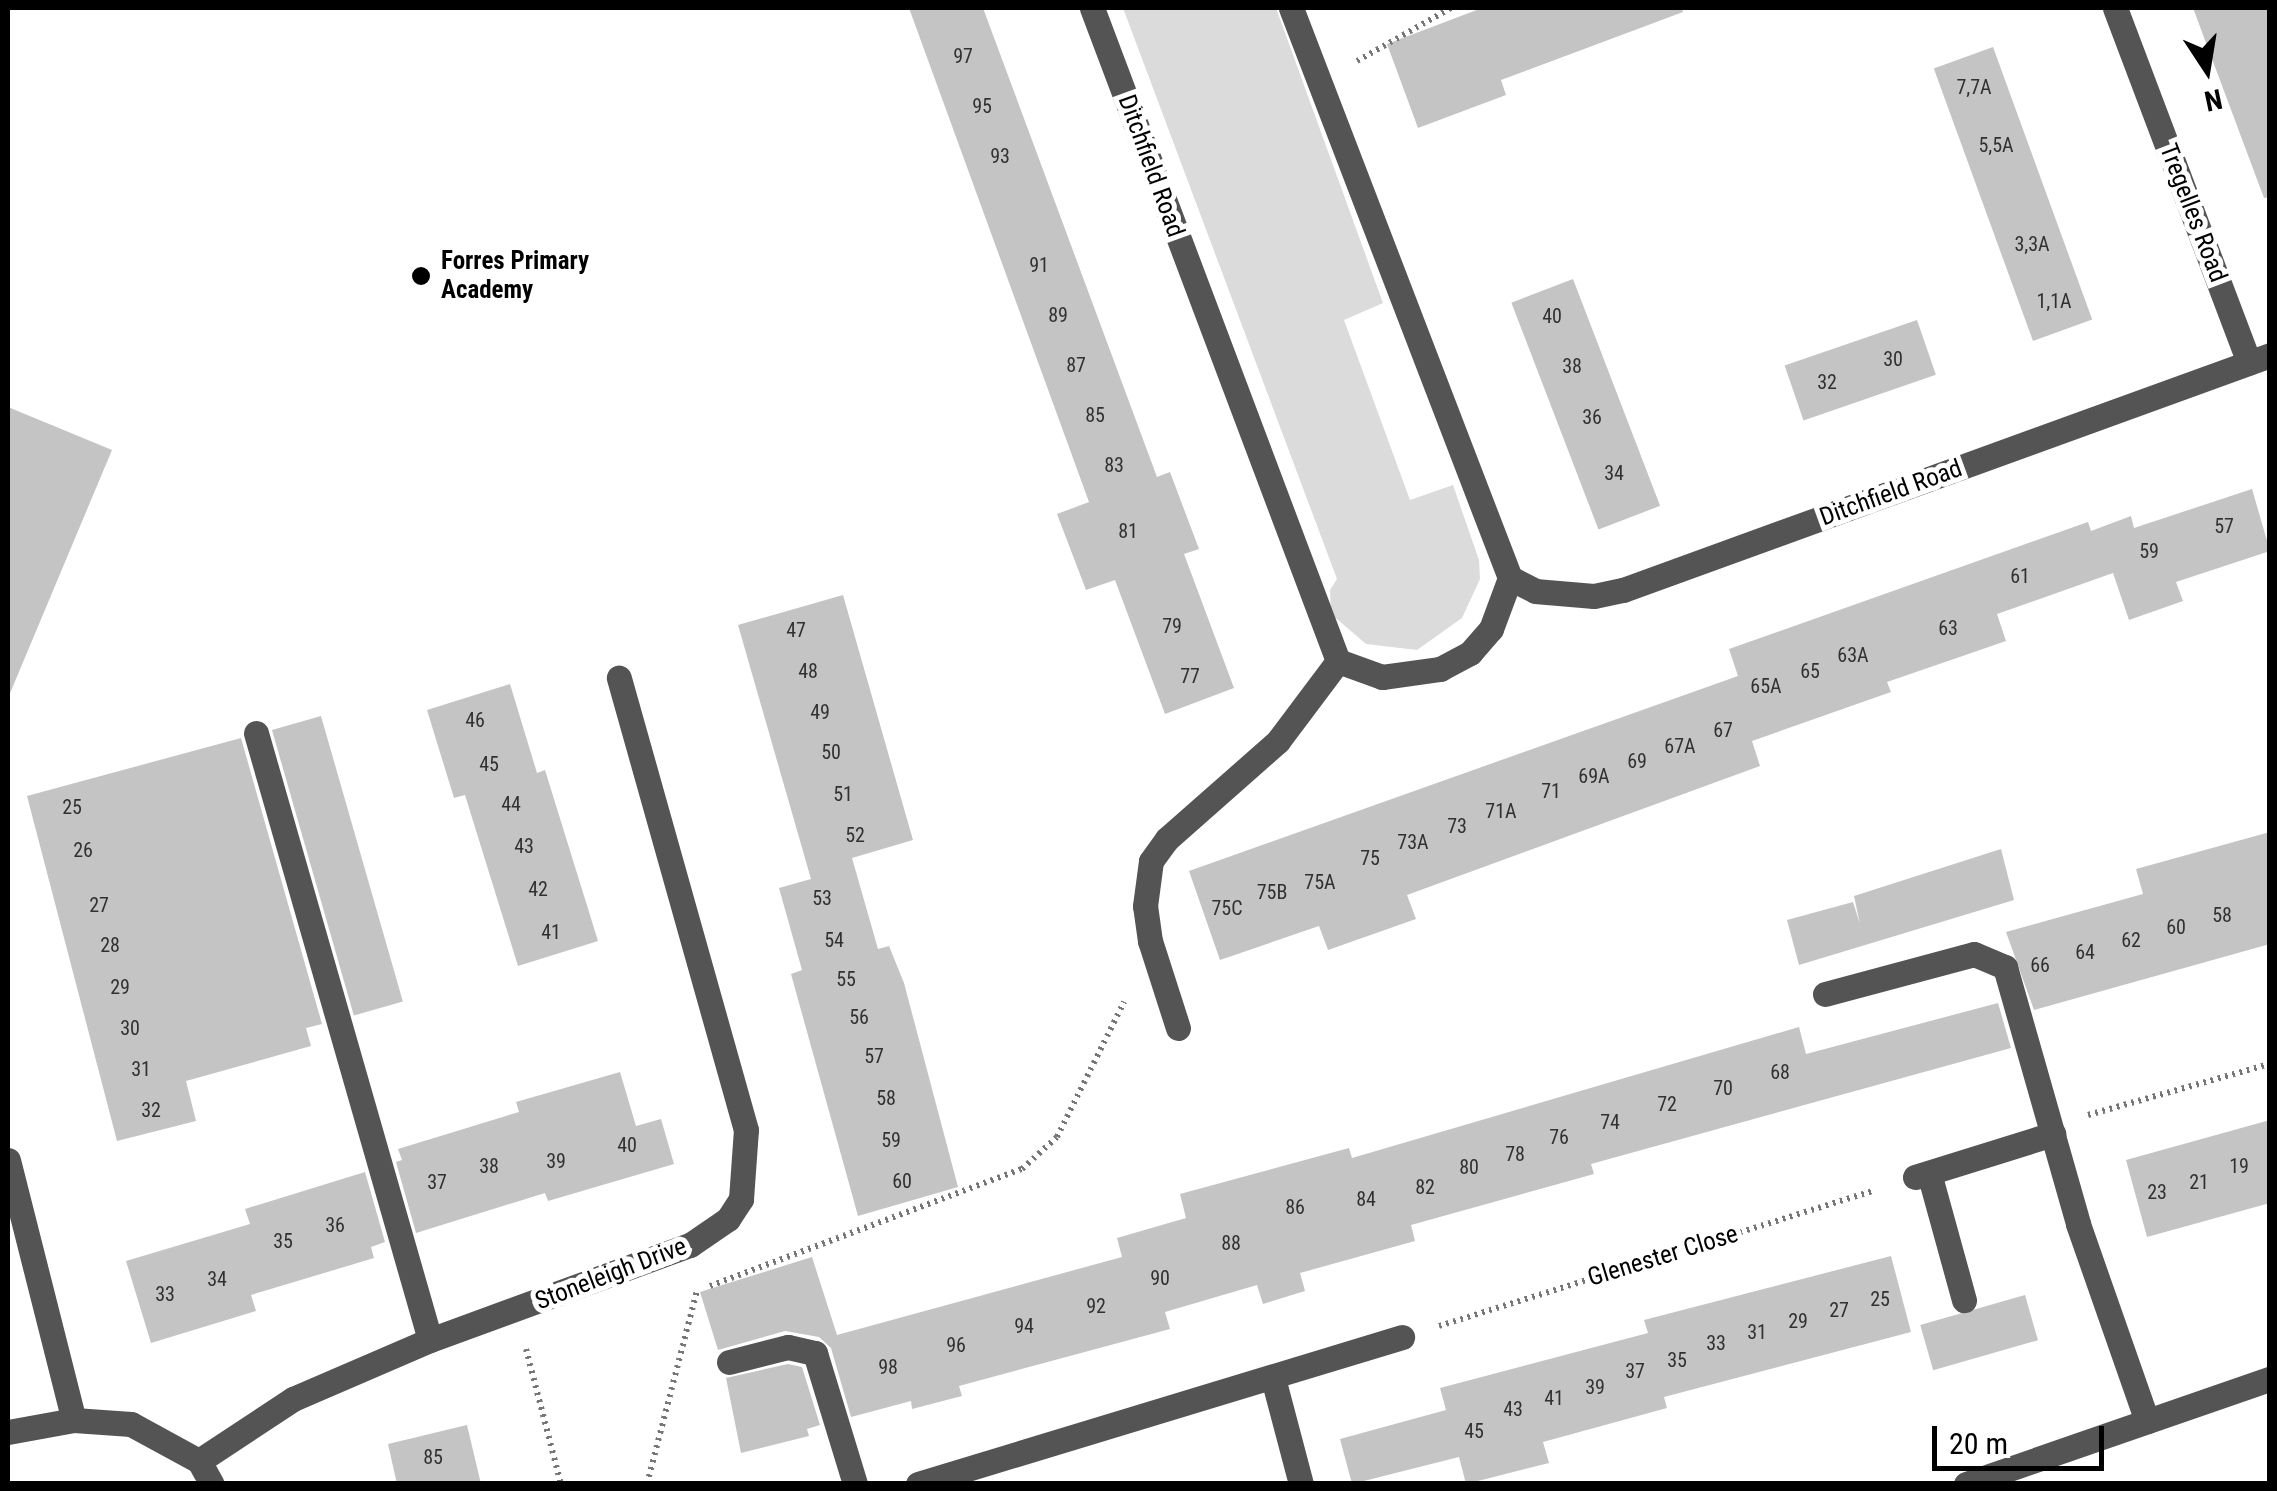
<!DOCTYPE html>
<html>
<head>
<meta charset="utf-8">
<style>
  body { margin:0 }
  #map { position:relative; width:2277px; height:1491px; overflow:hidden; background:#fff; font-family:"Roboto Condensed",sans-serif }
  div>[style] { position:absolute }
  .green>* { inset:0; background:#dbdbdb }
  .building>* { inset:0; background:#c4c4c4; transform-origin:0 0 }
  .path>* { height:6px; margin-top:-3px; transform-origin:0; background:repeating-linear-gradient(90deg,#767676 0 2.5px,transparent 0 7.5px) }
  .minor>* { height:25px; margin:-12.5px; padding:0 12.5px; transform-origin:12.5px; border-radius:12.5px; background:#545454 }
  .dots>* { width:28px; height:28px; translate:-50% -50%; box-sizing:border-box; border:5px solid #fff; border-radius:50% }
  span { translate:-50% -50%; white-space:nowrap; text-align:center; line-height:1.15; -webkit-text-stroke:10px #fff; paint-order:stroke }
  .number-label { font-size:20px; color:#313131 }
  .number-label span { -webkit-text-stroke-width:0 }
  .street-label { font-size:25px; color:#000 }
  .poi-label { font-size:25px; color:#000; font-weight:700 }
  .left { translate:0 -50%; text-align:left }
  .frame { position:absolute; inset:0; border:10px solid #000; pointer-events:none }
  .north { position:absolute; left:2157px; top:20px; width:100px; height:100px; -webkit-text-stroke:8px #fff; paint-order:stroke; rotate:168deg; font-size:28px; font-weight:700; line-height:40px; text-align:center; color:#000 }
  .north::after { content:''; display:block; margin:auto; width:35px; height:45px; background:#000; clip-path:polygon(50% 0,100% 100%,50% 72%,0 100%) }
  .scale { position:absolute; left:1932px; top:1426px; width:172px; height:45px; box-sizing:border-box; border:5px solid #000; border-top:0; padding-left:12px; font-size:30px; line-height:35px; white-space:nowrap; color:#000; -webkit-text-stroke:8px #fff; paint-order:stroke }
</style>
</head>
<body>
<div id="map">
  <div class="green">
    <div style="clip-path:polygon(1123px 8px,1276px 8px,1383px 303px,1344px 320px,1410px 500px,1453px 485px,1479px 560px,1480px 579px,1462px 618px,1417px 650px,1366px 644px,1331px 614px,1330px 590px,1337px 579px)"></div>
  </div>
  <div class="building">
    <div style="clip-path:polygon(909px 8px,983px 8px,1157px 477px,1170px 472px,1199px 549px,1184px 554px,1234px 688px,1165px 714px,1115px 580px,1086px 590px,1057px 514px,1089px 502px)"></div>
    <div style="clip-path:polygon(1482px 8px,1682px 8px,1683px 12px,1501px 80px,1506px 95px,1418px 128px,1387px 44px)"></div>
    <div style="clip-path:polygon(2193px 8px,2270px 8px,2270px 197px,2264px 198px)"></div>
    <div style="left:1993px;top:47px;width:290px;height:63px;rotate:70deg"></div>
    <div style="left:1573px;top:279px;width:243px;height:66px;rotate:69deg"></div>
    <div style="left:1917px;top:320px;width:58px;height:140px;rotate:71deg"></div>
    <div style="clip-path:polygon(8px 407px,112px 450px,8px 698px)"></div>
    <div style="clip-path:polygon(2252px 489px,2270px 551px,2176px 582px,2183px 601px,2129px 620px,2113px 573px,1997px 614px,2006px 641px,1887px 682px,1891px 692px,1752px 741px,1760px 766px,1407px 895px,1416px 919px,1328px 950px,1319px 926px,1220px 960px,1189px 871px,1738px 676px,1729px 649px,2088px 522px,2091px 531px,2131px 516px,2134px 528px)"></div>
    <div style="clip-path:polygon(843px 595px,913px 840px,852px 858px,878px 949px,889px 946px,904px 983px,958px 1187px,858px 1216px,791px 974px,802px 970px,779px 888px,811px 879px,738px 625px)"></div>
    <div style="clip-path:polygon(510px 684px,537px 773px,545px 770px,598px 941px,518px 966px,465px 795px,454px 798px,427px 710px)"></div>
    <div style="left:321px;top:716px;width:297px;height:51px;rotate:74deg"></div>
    <div style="clip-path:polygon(241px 738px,322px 1024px,306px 1028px,311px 1046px,186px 1081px,196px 1121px,117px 1141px,27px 796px)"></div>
    <div style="clip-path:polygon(2270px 832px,2270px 944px,2034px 1010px,2006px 932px,2143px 894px,2136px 869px)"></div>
    <div style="clip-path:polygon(2001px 849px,2014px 900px,1799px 965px,1787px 920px,1853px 902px,1860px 924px,1854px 896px)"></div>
    <div style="clip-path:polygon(1998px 1003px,2011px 1048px,1591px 1164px,1594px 1174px,1411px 1225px,1415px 1241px,1300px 1273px,1305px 1291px,1263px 1304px,1257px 1285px,1165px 1312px,1170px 1329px,959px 1386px,962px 1396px,912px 1409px,911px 1401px,851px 1417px,831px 1348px,819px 1337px,785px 1331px,718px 1350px,700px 1292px,812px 1257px,837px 1335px,1122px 1257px,1117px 1238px,1186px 1218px,1180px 1194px,1349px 1148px,1352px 1158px,1799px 1027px,1806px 1054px)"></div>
    <div style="clip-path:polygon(620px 1072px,636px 1126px,661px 1119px,674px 1164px,548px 1201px,545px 1193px,416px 1233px,396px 1162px,402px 1160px,398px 1149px,519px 1112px,516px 1102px)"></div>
    <div style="clip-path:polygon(2270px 1120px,2270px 1203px,2147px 1237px,2126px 1160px)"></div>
    <div style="clip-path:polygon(365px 1172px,385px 1242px,371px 1247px,374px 1258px,251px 1295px,256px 1311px,151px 1343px,126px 1261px,250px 1224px,245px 1209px)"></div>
    <div style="clip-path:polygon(1891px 1256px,1911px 1332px,1664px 1397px,1667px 1408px,1543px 1442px,1549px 1463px,1466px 1484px,1459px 1457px,1352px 1484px,1340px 1439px,1446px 1410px,1440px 1388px,1648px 1333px,1644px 1320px)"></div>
    <div style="left:2025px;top:1295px;width:47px;height:109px;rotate:74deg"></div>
    <div style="clip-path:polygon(788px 1364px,802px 1367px,820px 1425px,807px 1429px,809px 1436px,741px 1453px,726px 1378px)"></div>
    <div style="clip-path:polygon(467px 1425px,481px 1484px,397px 1484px,388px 1444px)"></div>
  </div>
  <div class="path">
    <div style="left:1357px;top:61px;width:108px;rotate:-29.4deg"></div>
    <div style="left:2088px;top:1115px;width:189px;rotate:-15.7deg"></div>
    <div style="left:710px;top:1286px;width:333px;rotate:-20.6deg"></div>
    <div style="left:1022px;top:1169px;width:47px;rotate:-42.4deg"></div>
    <div style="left:1057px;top:1137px;width:151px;rotate:-63.6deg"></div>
    <div style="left:1439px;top:1326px;width:457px;rotate:-17.3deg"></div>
    <div style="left:526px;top:1349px;width:139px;rotate:75.5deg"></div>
    <div style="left:647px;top:1484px;width:199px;rotate:-75.5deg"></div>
  </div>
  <div class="minor">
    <div style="left:1092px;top:8px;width:698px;rotate:69.36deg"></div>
    <div style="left:1338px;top:661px;width:47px;rotate:20deg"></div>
    <div style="left:1382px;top:677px;width:59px;rotate:-7.9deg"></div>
    <div style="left:1440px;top:669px;width:34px;rotate:-28deg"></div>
    <div style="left:1470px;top:653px;width:32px;rotate:-49deg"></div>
    <div style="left:1491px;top:629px;width:54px;rotate:-69.6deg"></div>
    <div style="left:1291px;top:8px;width:611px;rotate:68.98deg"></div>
    <div style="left:1510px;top:578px;width:28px;rotate:27deg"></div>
    <div style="left:1535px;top:591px;width:59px;rotate:4.8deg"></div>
    <div style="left:1594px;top:596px;width:30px;rotate:-12deg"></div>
    <div style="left:1623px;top:590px;width:688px;rotate:-19.96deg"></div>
    <div style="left:2115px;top:8px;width:379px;rotate:69.3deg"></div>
    <div style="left:256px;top:733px;width:631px;rotate:74deg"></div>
    <div style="left:1825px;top:994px;width:154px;rotate:-15deg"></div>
    <div style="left:1974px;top:954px;width:34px;rotate:23deg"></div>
    <div style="left:2005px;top:967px;width:267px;rotate:74.1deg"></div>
    <div style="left:2078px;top:1224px;width:209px;rotate:70.7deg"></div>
    <div style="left:1178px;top:1028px;width:91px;rotate:-107.8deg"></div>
    <div style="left:1150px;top:941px;width:35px;rotate:-98deg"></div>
    <div style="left:1145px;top:906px;width:45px;rotate:-82.4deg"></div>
    <div style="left:1151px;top:861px;width:27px;rotate:-54deg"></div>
    <div style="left:1167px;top:839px;width:148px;rotate:-41.4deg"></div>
    <div style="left:1278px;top:741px;width:100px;rotate:-53.1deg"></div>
    <div style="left:8px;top:1160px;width:268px;rotate:75.8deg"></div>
    <div style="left:1929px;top:1173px;width:132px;rotate:74.6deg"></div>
    <div style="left:1915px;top:1177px;width:145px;rotate:-17.3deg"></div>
    <div style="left:729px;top:1362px;width:61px;rotate:-14.3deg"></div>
    <div style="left:788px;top:1347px;width:28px;rotate:13deg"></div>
    <div style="left:815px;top:1353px;width:137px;rotate:73deg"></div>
    <div style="left:1273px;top:1378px;width:110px;rotate:75.2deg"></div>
    <div style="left:8px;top:1432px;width:67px;rotate:-10.3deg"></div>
    <div style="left:74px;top:1420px;width:57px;rotate:4deg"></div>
    <div style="left:131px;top:1424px;width:77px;rotate:28.6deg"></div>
    <div style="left:199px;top:1461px;width:26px;rotate:61deg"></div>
    <div style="left:199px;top:1461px;width:113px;rotate:-33.4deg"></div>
    <div style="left:293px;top:1399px;width:149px;rotate:-23.3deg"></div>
    <div style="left:430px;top:1340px;width:277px;rotate:-20.1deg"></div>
    <div style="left:690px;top:1245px;width:46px;rotate:-34.4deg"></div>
    <div style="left:728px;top:1219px;width:24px;rotate:-57deg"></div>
    <div style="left:741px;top:1199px;width:69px;rotate:-85.9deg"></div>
    <div style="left:746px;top:1130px;width:470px;rotate:-105.7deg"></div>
    <div style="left:918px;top:1484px;width:506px;rotate:-16.89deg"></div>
    <div style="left:1966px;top:1484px;width:322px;rotate:-19.1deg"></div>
  </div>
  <div class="dots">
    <div style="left:421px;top:276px;background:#000"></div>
  </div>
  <div class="number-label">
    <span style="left:963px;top:56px">97</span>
    <span style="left:1974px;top:87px">7,7A</span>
    <span style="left:982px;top:106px">95</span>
    <span style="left:1996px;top:145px">5,5A</span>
    <span style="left:1000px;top:156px">93</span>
    <span style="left:2032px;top:244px">3,3A</span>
    <span style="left:1039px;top:265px">91</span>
    <span style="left:2054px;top:301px">1,1A</span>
    <span style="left:1058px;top:315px">89</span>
    <span style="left:1552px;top:316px">40</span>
    <span style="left:1893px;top:359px">30</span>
    <span style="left:1076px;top:365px">87</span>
    <span style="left:1572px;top:366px">38</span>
    <span style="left:1827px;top:382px">32</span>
    <span style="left:1095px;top:415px">85</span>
    <span style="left:1592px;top:417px">36</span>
    <span style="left:1114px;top:465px">83</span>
    <span style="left:1614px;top:473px">34</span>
    <span style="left:2224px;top:526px">57</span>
    <span style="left:1128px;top:531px">81</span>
    <span style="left:2149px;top:551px">59</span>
    <span style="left:2020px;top:576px">61</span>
    <span style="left:1172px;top:626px">79</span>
    <span style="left:1948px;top:628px">63</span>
    <span style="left:796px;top:630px">47</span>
    <span style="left:1853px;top:655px">63A</span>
    <span style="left:808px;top:671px">48</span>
    <span style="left:1810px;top:671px">65</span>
    <span style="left:1190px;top:676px">77</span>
    <span style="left:1766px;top:686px">65A</span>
    <span style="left:820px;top:712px">49</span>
    <span style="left:475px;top:720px">46</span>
    <span style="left:1723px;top:730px">67</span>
    <span style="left:1680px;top:746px">67A</span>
    <span style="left:831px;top:752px">50</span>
    <span style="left:1637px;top:761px">69</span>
    <span style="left:489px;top:764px">45</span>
    <span style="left:1594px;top:776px">69A</span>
    <span style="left:1551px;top:791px">71</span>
    <span style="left:843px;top:794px">51</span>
    <span style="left:511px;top:804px">44</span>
    <span style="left:72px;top:807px">25</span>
    <span style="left:1501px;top:811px">71A</span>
    <span style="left:1457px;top:826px">73</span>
    <span style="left:855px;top:835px">52</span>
    <span style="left:1413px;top:842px">73A</span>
    <span style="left:524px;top:846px">43</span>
    <span style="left:83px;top:850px">26</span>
    <span style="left:1370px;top:858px">75</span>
    <span style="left:1320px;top:882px">75A</span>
    <span style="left:538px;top:889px">42</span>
    <span style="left:1272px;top:892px">75B</span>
    <span style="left:822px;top:898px">53</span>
    <span style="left:99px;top:905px">27</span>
    <span style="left:1227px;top:908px">75C</span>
    <span style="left:2222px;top:915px">58</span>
    <span style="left:2176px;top:927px">60</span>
    <span style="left:551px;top:932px">41</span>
    <span style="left:834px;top:940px">54</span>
    <span style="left:2131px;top:940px">62</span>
    <span style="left:110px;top:945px">28</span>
    <span style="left:2085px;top:952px">64</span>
    <span style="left:2040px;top:965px">66</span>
    <span style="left:846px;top:979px">55</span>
    <span style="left:120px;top:987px">29</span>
    <span style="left:859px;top:1017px">56</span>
    <span style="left:130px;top:1028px">30</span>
    <span style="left:874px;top:1056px">57</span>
    <span style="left:141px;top:1069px">31</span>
    <span style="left:1780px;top:1072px">68</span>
    <span style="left:1723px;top:1088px">70</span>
    <span style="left:886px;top:1098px">58</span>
    <span style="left:1667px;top:1104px">72</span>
    <span style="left:151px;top:1110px">32</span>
    <span style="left:1610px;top:1122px">74</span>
    <span style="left:1559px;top:1137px">76</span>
    <span style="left:891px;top:1140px">59</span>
    <span style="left:627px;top:1145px">40</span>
    <span style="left:1515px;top:1154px">78</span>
    <span style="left:556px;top:1161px">39</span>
    <span style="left:489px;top:1166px">38</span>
    <span style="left:2239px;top:1166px">19</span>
    <span style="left:1469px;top:1167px">80</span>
    <span style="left:902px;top:1181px">60</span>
    <span style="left:437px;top:1182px">37</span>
    <span style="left:2199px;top:1182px">21</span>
    <span style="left:1425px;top:1187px">82</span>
    <span style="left:2157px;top:1192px">23</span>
    <span style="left:1366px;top:1199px">84</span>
    <span style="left:1295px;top:1207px">86</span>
    <span style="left:335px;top:1225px">36</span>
    <span style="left:283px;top:1241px">35</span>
    <span style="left:1231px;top:1243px">88</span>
    <span style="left:1160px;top:1278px">90</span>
    <span style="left:217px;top:1279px">34</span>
    <span style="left:165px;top:1294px">33</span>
    <span style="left:1880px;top:1299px">25</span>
    <span style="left:1096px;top:1306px">92</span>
    <span style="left:1839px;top:1310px">27</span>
    <span style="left:1798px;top:1321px">29</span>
    <span style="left:1024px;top:1326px">94</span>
    <span style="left:1757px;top:1332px">31</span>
    <span style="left:1716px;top:1343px">33</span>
    <span style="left:956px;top:1345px">96</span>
    <span style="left:1677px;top:1360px">35</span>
    <span style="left:888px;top:1367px">98</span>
    <span style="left:1635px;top:1371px">37</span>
    <span style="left:1595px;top:1387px">39</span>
    <span style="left:1554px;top:1398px">41</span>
    <span style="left:1513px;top:1409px">43</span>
    <span style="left:1474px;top:1431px">45</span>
    <span style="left:433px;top:1457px">85</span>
  </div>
  <div class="street-label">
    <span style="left:1151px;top:166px;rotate:70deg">Ditchfield Road</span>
    <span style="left:2193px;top:213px;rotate:69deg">Tregelles Road</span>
    <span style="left:1891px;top:493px;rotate:-20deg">Ditchfield Road</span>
    <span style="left:1663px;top:1256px;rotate:-17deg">Glenester Close</span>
    <span style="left:611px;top:1274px;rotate:-21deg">Stoneleigh Drive</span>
  </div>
  <div class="poi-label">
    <span class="left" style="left:441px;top:276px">Forres Primary<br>Academy</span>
  </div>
  <div class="frame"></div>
  <div class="north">N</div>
  <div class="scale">20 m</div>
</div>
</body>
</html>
